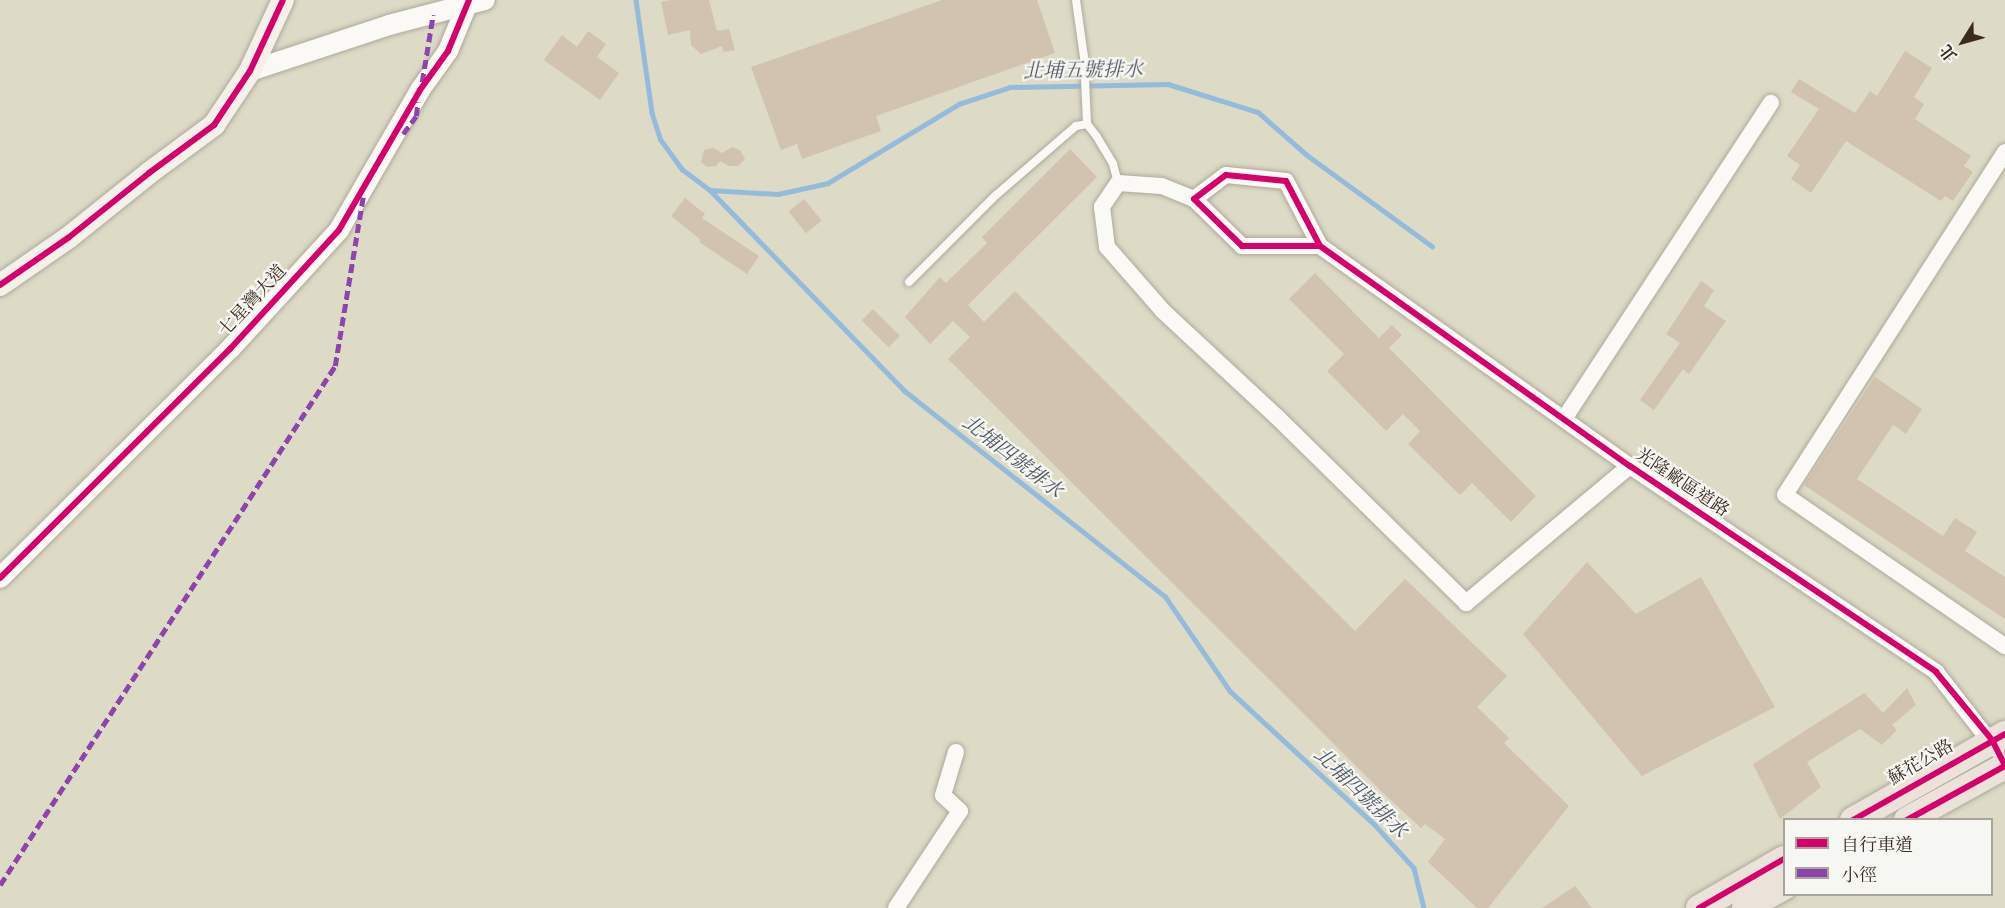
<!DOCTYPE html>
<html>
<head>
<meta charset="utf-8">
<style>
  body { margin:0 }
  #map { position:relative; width:2005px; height:908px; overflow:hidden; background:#dddac6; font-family:"IM FELL DW Pica","Noto Serif TC",serif }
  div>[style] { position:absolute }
  .stream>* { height:4.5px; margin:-2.25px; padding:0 2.25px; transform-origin:2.25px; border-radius:2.25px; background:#95bbdc }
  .building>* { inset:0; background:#d2c3b1; transform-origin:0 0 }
  .roads { filter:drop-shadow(0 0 2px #ada99c) drop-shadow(0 0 2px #ada99c) }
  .service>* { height:8px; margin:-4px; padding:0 4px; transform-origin:4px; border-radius:4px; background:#faf9f6 }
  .minor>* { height:16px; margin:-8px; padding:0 8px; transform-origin:8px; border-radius:8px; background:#faf9f6 }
  .tertiary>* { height:20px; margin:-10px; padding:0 10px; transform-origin:10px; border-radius:10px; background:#faf9f6 }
  .secondary>* { height:22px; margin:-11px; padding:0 11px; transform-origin:11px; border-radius:11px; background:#f4f1eb }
  .primary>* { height:26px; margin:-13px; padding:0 13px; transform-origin:13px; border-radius:13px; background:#ebe3da }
  .quiet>* { height:4.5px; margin-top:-2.25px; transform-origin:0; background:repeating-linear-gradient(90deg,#8e44ad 0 9px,transparent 0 13.5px) }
  .cycleway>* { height:6px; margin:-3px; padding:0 3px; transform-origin:3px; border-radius:3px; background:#d6006c }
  span { translate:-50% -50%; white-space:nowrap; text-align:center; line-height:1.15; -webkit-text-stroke:4.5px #f6f6f2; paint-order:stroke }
  .street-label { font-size:18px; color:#3b2a1e }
  .water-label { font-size:20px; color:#505864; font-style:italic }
  .legend { position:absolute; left:1783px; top:818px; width:210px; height:78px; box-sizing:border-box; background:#f6f6f2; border:2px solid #aba49d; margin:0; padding:8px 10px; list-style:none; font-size:18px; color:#3b2a1e }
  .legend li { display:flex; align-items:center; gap:12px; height:30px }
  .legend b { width:30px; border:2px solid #aba49d }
  .north { position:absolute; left:1933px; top:12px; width:60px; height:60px; -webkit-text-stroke:4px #f6f6f2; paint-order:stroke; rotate:233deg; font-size:16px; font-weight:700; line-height:24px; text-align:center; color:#3b2a1e }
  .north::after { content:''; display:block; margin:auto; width:21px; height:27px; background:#3b2a1e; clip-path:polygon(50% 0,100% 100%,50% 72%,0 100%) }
</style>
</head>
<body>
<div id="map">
  <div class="stream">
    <div style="left:636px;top:0;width:114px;rotate:81.9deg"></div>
    <div style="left:652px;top:113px;width:28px;rotate:72deg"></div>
    <div style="left:661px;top:140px;width:36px;rotate:54deg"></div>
    <div style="left:682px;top:169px;width:35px;rotate:37deg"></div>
    <div style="left:710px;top:190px;width:280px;rotate:45.9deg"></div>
    <div style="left:905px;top:391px;width:331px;rotate:38.3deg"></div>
    <div style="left:1165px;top:596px;width:115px;rotate:55.6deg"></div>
    <div style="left:1230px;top:691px;width:197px;rotate:42.7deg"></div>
    <div style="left:1375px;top:825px;width:58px;rotate:47.8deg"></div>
    <div style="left:1414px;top:868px;width:41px;rotate:76deg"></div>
    <div style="left:710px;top:190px;width:68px;rotate:3.4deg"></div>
    <div style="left:778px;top:194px;width:51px;rotate:-12.4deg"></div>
    <div style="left:828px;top:183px;width:153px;rotate:-31.1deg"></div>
    <div style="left:959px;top:104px;width:54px;rotate:-18.4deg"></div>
    <div style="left:1010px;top:87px;width:158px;rotate:-1.1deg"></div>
    <div style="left:1168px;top:84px;width:94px;rotate:17.3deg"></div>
    <div style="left:1258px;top:112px;width:65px;rotate:41.3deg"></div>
    <div style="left:1307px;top:155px;width:155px;rotate:36.1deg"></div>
  </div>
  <div class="building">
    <div style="clip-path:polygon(670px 0,709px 0,717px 31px,729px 29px,735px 50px,723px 52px,722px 46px,701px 54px,691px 45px,690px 30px,668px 35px,661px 2px)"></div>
    <div style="clip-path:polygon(942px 0,1037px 0,1055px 53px,876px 116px,881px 131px,802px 159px,797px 144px,781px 150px,751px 67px)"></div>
    <div style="clip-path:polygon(588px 31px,606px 44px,597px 57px,619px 73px,600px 100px,544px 60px,562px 35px,577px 47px)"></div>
    <div style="clip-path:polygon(1905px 51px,1932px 68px,1914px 97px,1924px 104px,1915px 119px,1971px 156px,1964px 166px,1973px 172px,1953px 201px,1945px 196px,1941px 201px,1846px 141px,1811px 193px,1791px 179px,1800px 165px,1787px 156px,1819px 109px,1791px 92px,1799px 79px,1855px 113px,1870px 91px,1877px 96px)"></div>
    <div style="clip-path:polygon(732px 147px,740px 150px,745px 159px,738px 166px,729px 166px,720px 161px,716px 166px,707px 167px,701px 162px,704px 150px,713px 148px,722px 153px)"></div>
    <div style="clip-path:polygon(1070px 149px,1097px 177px,968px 305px,984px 322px,1015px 291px,1355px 631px,1405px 579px,1507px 676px,1477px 707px,1509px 738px,1504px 743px,1569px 806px,1488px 908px,1477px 908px,1428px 862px,1445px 839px,1425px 824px,1421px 828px,1383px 793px,948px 359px,970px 337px,953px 321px,930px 344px,905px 317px,940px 277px,946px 283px,987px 243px,982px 237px)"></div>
    <div style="clip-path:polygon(685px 198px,705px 214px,702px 218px,759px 256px,747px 274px,699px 242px,701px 240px,671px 216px)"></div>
    <div style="left:804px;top:199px;width:28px;height:20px;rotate:51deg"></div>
    <div style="clip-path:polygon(1315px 273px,1379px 338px,1392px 325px,1402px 335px,1389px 348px,1536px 496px,1511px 522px,1472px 483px,1460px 495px,1408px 444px,1420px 431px,1403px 414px,1386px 431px,1327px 371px,1344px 354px,1289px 299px)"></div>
    <div style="clip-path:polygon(1701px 281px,1714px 290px,1704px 306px,1726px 321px,1689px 374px,1683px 369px,1654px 410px,1640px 400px,1680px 343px,1666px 334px)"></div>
    <div style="left:873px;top:309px;width:38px;height:16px;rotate:45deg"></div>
    <div style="clip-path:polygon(1875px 377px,1922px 409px,1906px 434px,1893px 425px,1857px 479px,1943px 536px,1955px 518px,1977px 532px,1965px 551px,2005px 577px,2005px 619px,1804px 485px)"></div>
    <div style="clip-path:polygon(1587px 562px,1636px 614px,1701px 577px,1775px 707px,1642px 776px,1523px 634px)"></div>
    <div style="clip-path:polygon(1907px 688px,1916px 705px,1892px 725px,1897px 730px,1882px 745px,1860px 729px,1807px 762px,1821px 787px,1780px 819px,1753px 764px,1864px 693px,1883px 713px)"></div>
    <div style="clip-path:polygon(1575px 886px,1592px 908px,1542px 908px)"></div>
  </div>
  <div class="roads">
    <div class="service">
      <div style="left:1076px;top:0;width:58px;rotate:82deg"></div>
      <div style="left:1084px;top:57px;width:67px;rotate:87.4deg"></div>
      <div style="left:909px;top:282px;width:122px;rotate:-45deg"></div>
      <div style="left:995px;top:196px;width:107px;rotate:-40.8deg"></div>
      <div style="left:1076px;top:126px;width:11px;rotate:-10deg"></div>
      <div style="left:1087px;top:124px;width:16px;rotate:52deg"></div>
      <div style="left:1097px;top:137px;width:31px;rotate:59deg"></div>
      <div style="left:1113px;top:164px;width:20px;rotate:75deg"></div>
    </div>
    <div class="minor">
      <div style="left:2005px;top:152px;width:407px;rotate:122.7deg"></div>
      <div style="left:1785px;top:495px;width:267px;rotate:34.5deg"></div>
      <div style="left:1194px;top:199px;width:35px;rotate:-158deg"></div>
      <div style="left:1161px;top:186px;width:43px;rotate:-176deg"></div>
      <div style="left:1118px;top:183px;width:29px;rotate:124deg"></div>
      <div style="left:1102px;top:207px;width:40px;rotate:82.9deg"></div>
      <div style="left:1107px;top:247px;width:85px;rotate:48.8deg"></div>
      <div style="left:1163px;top:311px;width:154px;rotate:42.9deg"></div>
      <div style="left:1276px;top:416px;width:267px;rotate:44.5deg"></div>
      <div style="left:1466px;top:603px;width:214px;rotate:-39.9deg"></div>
      <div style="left:1320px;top:246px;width:78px;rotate:180deg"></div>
      <div style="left:1242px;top:246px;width:67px;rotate:-135.6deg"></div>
      <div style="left:1194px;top:199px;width:40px;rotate:-37deg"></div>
      <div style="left:1226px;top:175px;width:60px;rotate:5.7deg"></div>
      <div style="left:1286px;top:181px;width:73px;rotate:62.4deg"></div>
      <div style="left:1320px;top:246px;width:380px;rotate:35.4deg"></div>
      <div style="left:1630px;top:466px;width:369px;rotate:33.9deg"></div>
      <div style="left:1936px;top:672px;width:98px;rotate:52.1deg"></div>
      <div style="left:1564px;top:419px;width:378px;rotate:-56.8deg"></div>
      <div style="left:896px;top:908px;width:116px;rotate:-56.6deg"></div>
      <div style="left:960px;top:811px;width:23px;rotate:-137deg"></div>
      <div style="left:943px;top:795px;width:45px;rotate:-73.2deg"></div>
    </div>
    <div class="tertiary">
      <div style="left:250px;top:71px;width:146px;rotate:-18.3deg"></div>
      <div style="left:389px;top:25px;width:99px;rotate:-14.6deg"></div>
      <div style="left:0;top:578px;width:325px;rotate:-44.9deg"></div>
      <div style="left:230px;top:349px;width:161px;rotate:-47.5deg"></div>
      <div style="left:339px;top:230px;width:162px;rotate:-59.9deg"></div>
      <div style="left:420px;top:90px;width:48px;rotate:-54.3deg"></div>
      <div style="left:448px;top:51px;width:55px;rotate:-67.6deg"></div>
    </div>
    <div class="secondary">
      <div style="left:0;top:285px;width:83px;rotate:-34.7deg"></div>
      <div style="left:68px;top:238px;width:104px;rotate:-38.7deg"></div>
      <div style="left:149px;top:173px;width:81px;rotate:-36.4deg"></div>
      <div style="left:214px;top:125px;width:65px;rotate:-56.3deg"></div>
      <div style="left:250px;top:71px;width:78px;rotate:-65.1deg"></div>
    </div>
    <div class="primary">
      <div style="left:1853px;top:820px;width:175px;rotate:-29.5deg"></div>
      <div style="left:1907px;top:820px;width:112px;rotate:-28.9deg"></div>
      <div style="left:1699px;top:908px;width:98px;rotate:-30deg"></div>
      <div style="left:1745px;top:908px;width:44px;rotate:-28.3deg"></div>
    </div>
  </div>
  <div class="quiet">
    <div style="left:422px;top:82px;width:68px;rotate:-80.7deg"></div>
    <div style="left:403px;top:134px;width:22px;rotate:-54deg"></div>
    <div style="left:416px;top:116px;width:14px;rotate:-82deg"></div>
    <div style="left:0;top:885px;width:618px;rotate:-57.16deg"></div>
    <div style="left:335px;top:366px;width:171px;rotate:-80.6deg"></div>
  </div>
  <div class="cycleway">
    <div style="left:1320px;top:246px;width:78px;rotate:180deg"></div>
    <div style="left:1242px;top:246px;width:67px;rotate:-135.6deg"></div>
    <div style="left:1194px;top:199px;width:40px;rotate:-37deg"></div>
    <div style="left:1226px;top:175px;width:60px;rotate:5.7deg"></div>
    <div style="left:1286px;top:181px;width:73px;rotate:62.4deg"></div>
    <div style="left:1320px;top:246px;width:380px;rotate:35.4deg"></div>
    <div style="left:1630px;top:466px;width:369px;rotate:33.9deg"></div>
    <div style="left:1936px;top:672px;width:88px;rotate:50.5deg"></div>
    <div style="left:1992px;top:740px;width:29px;rotate:63deg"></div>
    <div style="left:0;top:285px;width:83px;rotate:-34.7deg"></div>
    <div style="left:68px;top:238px;width:104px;rotate:-38.7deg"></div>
    <div style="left:149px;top:173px;width:81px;rotate:-36.4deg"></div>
    <div style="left:214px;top:125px;width:65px;rotate:-56.3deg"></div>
    <div style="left:250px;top:71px;width:78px;rotate:-65.1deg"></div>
    <div style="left:0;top:578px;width:325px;rotate:-44.9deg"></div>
    <div style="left:230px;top:349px;width:161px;rotate:-47.5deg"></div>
    <div style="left:339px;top:230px;width:162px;rotate:-59.9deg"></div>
    <div style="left:420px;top:90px;width:48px;rotate:-54.3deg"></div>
    <div style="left:448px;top:51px;width:55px;rotate:-67.6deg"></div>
    <div style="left:1853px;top:820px;width:175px;rotate:-29.5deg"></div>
    <div style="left:1907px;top:820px;width:112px;rotate:-28.9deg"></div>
    <div style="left:1699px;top:908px;width:98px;rotate:-30deg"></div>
  </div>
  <div class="street-label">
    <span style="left:253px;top:301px;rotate:-47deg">七星灣大道</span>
    <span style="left:1682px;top:483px;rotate:34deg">光隆廠區道路</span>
    <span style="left:1921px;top:763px;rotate:-30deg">蘇花公路</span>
  </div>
  <div class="water-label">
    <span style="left:1083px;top:71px;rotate:-1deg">北埔五號排水</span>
    <span style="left:1012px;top:457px;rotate:38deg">北埔四號排水</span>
    <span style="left:1360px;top:793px;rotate:44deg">北埔四號排水</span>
  </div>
  <ul class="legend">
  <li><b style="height:8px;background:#d6006c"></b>自行車道</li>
  <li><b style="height:8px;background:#8e44ad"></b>小徑</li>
  </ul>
  <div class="north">北</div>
</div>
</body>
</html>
